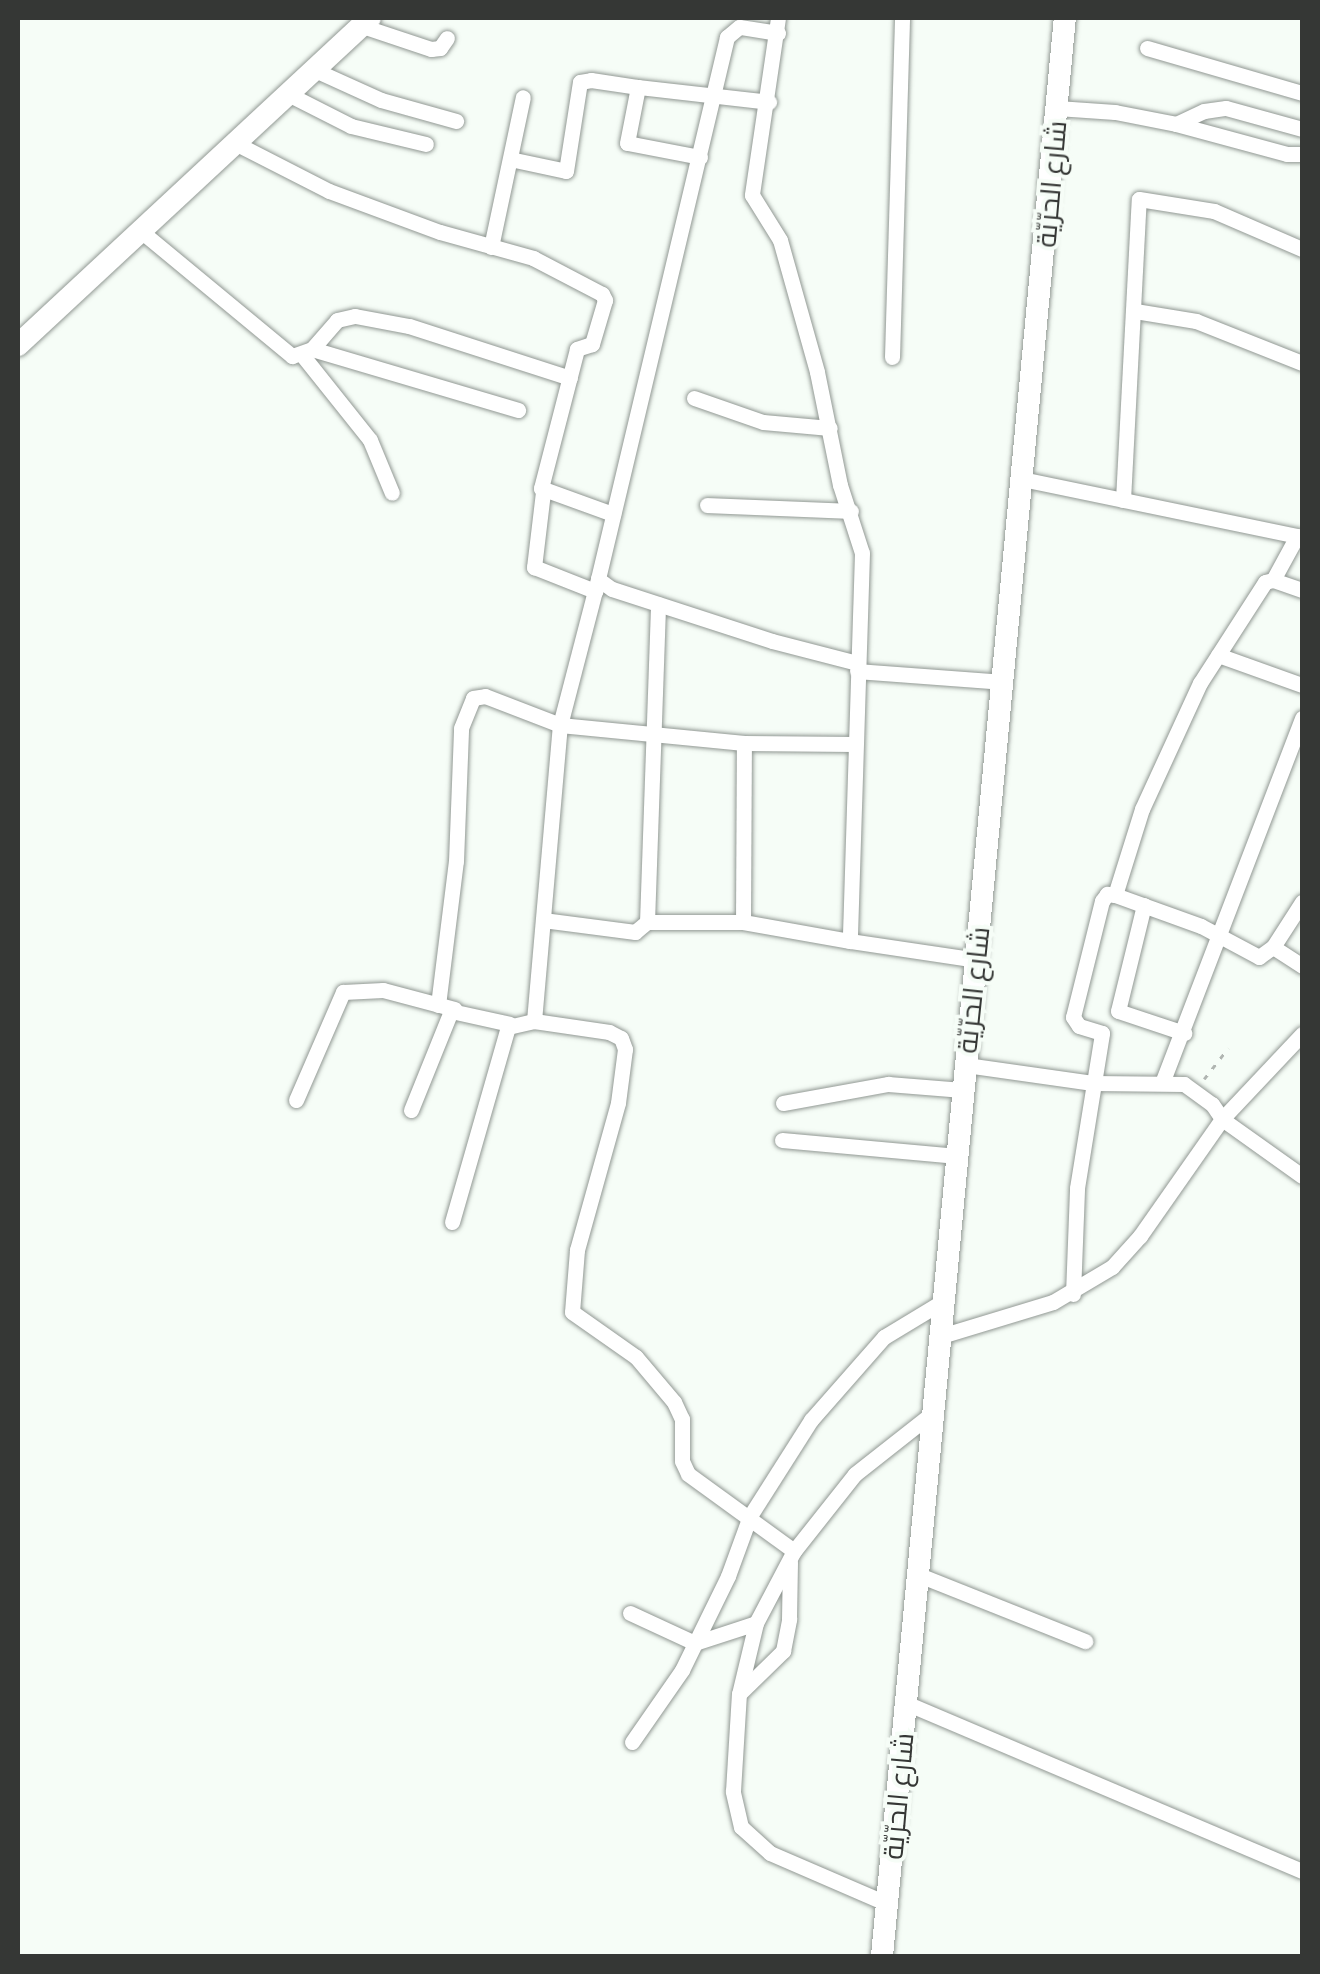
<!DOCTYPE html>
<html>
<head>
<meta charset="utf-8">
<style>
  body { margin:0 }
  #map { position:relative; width:1320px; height:1974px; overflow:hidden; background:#f6fdf7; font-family:"Archivo Narrow",Cairo,sans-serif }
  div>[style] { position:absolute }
  .path>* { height:2.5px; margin-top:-1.25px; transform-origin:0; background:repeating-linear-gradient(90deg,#b0b5b1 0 5px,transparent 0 13px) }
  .roads { filter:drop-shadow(0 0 2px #919893) drop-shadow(0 0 2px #919893) }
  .street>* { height:15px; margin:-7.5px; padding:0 7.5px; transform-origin:7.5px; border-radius:7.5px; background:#fff }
  .secondary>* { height:22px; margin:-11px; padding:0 11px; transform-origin:11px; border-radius:11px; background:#fff }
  span { translate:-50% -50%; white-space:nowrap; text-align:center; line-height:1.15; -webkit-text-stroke:8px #f6fdf7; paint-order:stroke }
  .street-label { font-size:28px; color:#353735 }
  .frame { position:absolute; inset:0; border:20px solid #353735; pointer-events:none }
</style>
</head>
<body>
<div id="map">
  <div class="path">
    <div style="left:1204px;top:1079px;width:39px;rotate:-52deg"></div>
  </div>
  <div class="roads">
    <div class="street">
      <div style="left:778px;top:18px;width:179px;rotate:98.4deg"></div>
      <div style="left:752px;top:195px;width:53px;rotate:58.1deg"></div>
      <div style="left:780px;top:240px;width:137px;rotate:74.3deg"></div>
      <div style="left:817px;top:372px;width:115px;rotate:78.5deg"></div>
      <div style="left:840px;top:485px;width:71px;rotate:72.1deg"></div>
      <div style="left:862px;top:553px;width:388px;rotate:91.8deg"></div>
      <div style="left:850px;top:941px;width:128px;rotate:8.5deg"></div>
      <div style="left:362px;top:26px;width:73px;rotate:18.4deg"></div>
      <div style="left:431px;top:49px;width:9px;rotate:-6deg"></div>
      <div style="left:440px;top:48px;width:12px;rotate:-55deg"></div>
      <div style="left:778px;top:33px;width:39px;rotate:-171deg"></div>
      <div style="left:739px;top:27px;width:16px;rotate:140deg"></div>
      <div style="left:727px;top:37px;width:557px;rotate:103.39deg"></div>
      <div style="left:598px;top:579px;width:17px;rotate:36deg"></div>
      <div style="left:612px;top:589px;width:168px;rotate:18deg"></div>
      <div style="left:772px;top:641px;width:88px;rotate:14.5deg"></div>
      <div style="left:1147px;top:48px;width:161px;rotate:16.2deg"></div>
      <div style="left:317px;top:71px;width:70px;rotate:24.4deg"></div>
      <div style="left:381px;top:100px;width:78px;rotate:15.6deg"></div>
      <div style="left:290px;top:95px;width:68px;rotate:26.9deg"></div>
      <div style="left:351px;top:126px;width:77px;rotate:13.5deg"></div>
      <div style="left:1057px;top:108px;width:58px;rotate:3.9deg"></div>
      <div style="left:1115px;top:112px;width:62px;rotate:11.1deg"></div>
      <div style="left:1176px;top:124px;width:31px;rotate:-25deg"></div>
      <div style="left:1204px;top:111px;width:22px;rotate:-8deg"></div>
      <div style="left:1226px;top:108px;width:79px;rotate:15.4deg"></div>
      <div style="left:1176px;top:124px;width:115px;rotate:15.1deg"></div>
      <div style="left:1287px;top:154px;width:15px"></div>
      <div style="left:237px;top:144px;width:103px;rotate:27.1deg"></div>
      <div style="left:329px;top:191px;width:118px;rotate:20.3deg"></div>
      <div style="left:440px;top:232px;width:97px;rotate:15.6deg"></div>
      <div style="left:533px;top:258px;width:78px;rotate:27.6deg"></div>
      <div style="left:602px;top:294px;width:7px;rotate:63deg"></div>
      <div style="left:605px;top:300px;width:46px;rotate:106.5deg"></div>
      <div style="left:592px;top:344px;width:16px;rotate:162deg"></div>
      <div style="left:577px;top:349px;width:144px;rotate:104.5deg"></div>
      <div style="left:541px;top:488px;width:77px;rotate:19.9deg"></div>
      <div style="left:700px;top:157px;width:74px;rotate:-169.1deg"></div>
      <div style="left:627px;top:143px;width:57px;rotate:-78.9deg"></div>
      <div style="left:638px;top:87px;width:132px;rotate:6.5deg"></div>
      <div style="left:510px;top:159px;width:57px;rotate:12.1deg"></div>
      <div style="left:566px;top:171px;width:90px;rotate:-81.1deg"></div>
      <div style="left:580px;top:82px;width:11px;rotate:-10deg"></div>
      <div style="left:591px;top:80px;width:48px;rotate:8.5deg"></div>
      <div style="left:142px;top:232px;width:195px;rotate:39.6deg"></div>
      <div style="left:292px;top:356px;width:21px;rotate:-19deg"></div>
      <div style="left:312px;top:349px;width:38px;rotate:-49deg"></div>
      <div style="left:337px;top:320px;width:18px;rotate:-13deg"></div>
      <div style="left:355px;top:316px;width:55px;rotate:10.5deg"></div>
      <div style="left:409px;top:326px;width:169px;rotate:17.9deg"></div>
      <div style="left:491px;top:247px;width:153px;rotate:-78deg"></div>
      <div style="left:1135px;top:311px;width:62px;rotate:9.3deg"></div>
      <div style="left:1196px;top:321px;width:114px;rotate:21.6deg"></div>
      <div style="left:312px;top:349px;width:215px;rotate:16.5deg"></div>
      <div style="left:303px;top:356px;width:107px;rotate:51.4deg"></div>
      <div style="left:370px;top:440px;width:57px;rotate:67.5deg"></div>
      <div style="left:892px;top:357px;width:339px;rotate:-88.3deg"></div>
      <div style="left:694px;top:398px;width:73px;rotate:19.2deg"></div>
      <div style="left:763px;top:422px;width:67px;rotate:5.1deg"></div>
      <div style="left:1022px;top:479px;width:286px;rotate:11.7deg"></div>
      <div style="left:543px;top:492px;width:76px;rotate:96.8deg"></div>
      <div style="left:534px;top:567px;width:66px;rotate:21.5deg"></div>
      <div style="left:1123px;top:500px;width:301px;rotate:-87deg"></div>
      <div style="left:1139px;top:199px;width:76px;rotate:9.1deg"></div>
      <div style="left:1214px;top:211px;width:96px;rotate:23.4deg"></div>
      <div style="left:707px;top:505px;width:144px;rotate:2.4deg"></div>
      <div style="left:1273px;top:580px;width:31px;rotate:19deg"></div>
      <div style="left:1218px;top:655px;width:89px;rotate:19.7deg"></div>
      <div style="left:857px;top:671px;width:147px;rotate:4.3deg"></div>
      <div style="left:1115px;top:895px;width:91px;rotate:19.8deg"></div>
      <div style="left:1201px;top:926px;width:66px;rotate:28.1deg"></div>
      <div style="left:1259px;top:957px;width:17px;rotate:-36deg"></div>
      <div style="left:1273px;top:947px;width:54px;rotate:-57.2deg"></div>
      <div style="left:1144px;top:905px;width:109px;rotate:103.8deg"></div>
      <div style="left:1118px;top:1011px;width:70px;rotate:18.4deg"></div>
      <div style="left:543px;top:920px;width:93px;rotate:7.4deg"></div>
      <div style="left:635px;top:932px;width:16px;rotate:-40deg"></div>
      <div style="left:647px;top:922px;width:96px"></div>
      <div style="left:743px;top:922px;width:109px;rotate:10.1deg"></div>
      <div style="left:647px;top:922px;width:318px;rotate:-88deg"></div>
      <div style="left:743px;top:922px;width:179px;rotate:-89.7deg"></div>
      <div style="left:1273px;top:947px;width:35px;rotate:33deg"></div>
      <div style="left:438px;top:1005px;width:145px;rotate:-82.9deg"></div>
      <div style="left:456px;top:861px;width:133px;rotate:-87.8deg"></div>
      <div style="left:461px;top:728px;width:32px;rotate:-68deg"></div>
      <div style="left:473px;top:698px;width:12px;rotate:-9deg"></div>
      <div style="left:485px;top:696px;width:80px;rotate:21.1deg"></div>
      <div style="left:560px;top:725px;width:185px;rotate:5.6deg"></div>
      <div style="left:744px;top:743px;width:110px;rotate:0.5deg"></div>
      <div style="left:534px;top:1021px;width:76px;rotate:8.3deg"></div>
      <div style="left:609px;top:1032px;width:13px;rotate:27deg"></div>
      <div style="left:621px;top:1038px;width:12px;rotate:70deg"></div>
      <div style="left:625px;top:1049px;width:54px;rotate:97.4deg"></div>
      <div style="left:618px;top:1103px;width:153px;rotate:105.6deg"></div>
      <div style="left:577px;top:1250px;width:62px;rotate:94.6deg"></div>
      <div style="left:572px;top:1312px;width:78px;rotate:35.1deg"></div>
      <div style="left:636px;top:1357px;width:59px;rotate:49.8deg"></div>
      <div style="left:674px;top:1402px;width:19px;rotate:65deg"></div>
      <div style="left:682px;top:1419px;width:42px;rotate:90deg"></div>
      <div style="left:682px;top:1461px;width:14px;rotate:65deg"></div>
      <div style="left:688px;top:1474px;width:131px;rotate:36deg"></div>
      <div style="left:966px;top:1065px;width:128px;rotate:8.1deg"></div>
      <div style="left:1093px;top:1083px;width:91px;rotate:0.6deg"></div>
      <div style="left:1184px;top:1084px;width:34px;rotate:36deg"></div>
      <div style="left:1212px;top:1104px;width:18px;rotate:56deg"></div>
      <div style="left:1222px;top:1119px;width:98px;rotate:35.5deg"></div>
      <div style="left:1162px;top:1083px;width:391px;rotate:-69deg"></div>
      <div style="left:296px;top:1100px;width:118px;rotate:-66.5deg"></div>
      <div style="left:343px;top:992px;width:40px;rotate:-2.9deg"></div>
      <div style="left:383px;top:990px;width:74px;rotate:14.8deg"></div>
      <div style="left:783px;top:1103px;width:107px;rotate:-10.3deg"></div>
      <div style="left:888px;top:1084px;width:75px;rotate:4.6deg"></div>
      <div style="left:411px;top:1110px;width:107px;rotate:-68deg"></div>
      <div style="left:451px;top:1011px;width:60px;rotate:12.4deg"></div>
      <div style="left:782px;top:1140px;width:176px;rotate:5.2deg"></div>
      <div style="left:452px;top:1222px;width:203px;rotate:-74deg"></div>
      <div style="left:508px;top:1027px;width:27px;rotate:-13deg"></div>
      <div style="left:534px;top:1021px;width:297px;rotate:-85deg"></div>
      <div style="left:560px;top:725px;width:151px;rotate:-75.4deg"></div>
      <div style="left:1073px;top:1294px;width:106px;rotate:-87.8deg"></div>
      <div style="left:1077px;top:1188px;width:157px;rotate:-80.8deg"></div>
      <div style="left:1102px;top:1033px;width:24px;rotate:-163deg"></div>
      <div style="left:1079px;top:1026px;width:11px;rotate:-124deg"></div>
      <div style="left:1073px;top:1017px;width:120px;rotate:-76deg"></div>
      <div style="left:1102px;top:901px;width:9px;rotate:-54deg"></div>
      <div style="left:1107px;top:894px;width:8px;rotate:7deg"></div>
      <div style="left:1115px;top:895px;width:90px;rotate:-72.6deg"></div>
      <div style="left:1142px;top:809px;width:139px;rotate:-65.3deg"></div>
      <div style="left:1200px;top:683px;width:120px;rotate:-57.2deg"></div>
      <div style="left:1265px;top:582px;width:8px;rotate:-14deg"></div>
      <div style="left:1273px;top:580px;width:50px;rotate:-61.4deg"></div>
      <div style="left:941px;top:1336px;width:117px;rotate:-16.9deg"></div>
      <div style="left:1053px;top:1302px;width:69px;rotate:-30.7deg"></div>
      <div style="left:1112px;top:1267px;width:42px;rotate:-47.9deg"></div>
      <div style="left:1140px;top:1236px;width:143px;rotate:-55deg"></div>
      <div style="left:1222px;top:1119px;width:117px;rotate:-46.7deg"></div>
      <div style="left:919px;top:1575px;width:179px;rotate:21.7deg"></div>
      <div style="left:630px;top:1613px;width:72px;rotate:24.8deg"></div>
      <div style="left:695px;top:1643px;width:64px;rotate:-18.2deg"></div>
      <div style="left:739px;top:1694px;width:62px;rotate:-44.3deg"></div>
      <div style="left:783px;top:1651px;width:33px;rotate:-79deg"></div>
      <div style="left:789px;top:1619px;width:57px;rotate:-89deg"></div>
      <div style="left:906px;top:1703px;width:430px;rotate:23deg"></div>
      <div style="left:632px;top:1742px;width:88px;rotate:-55.2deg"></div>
      <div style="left:682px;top:1670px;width:105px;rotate:-63.9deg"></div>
      <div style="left:728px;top:1576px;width:64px;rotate:-69.9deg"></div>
      <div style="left:750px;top:1516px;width:114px;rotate:-57.6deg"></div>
      <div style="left:811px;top:1420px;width:111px;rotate:-48.7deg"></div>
      <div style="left:884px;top:1337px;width:71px;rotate:-31.2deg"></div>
      <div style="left:888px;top:1904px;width:129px;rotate:-156.6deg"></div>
      <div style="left:770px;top:1853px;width:39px;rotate:-138deg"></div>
      <div style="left:741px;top:1827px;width:37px;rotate:-103deg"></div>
      <div style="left:733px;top:1791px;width:97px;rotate:-86.5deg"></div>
      <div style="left:739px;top:1694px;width:73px;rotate:-76.5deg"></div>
      <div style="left:756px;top:1623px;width:81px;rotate:-62.2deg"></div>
      <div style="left:794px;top:1551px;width:98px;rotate:-51.6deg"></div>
      <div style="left:855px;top:1474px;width:102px;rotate:-38.2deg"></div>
    </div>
    <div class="secondary">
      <div style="left:18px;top:345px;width:480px;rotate:-42.9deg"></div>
      <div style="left:882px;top:1956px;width:1947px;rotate:-84.61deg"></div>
    </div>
  </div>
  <div class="street-label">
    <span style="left:1051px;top:184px;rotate:-85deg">شارع الحرّيّة</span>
    <span style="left:973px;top:990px;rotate:-84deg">شارع الحرّيّة</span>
    <span style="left:898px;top:1796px;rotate:-85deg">شارع الحرّيّة</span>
  </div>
  <div class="frame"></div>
</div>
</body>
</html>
